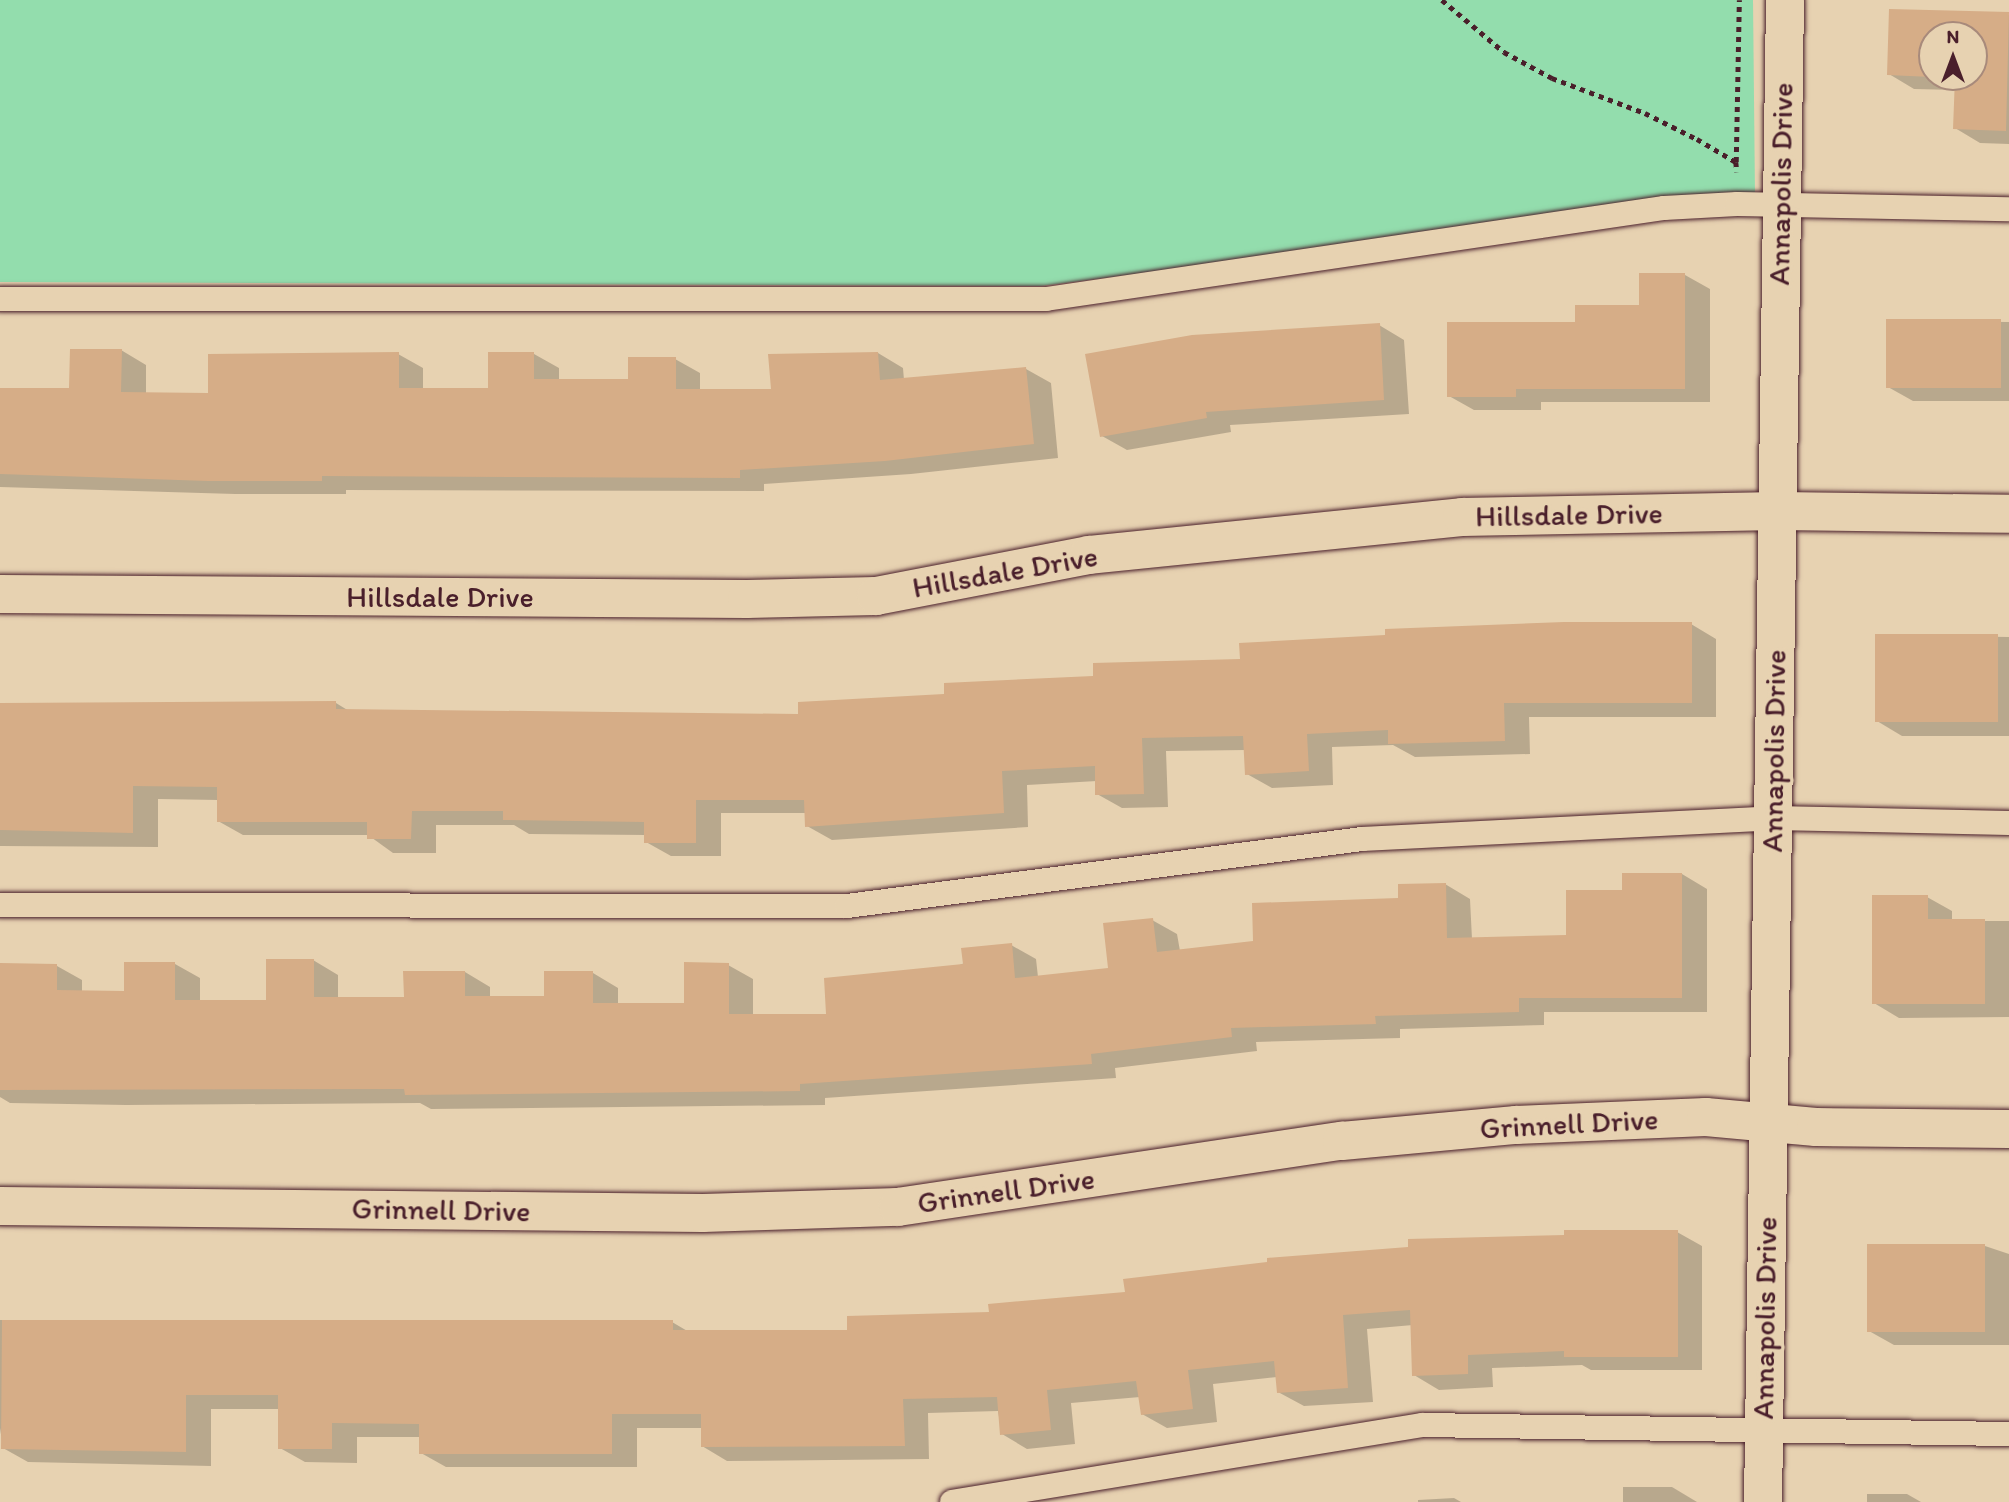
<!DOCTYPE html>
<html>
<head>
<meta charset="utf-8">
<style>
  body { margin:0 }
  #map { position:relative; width:2009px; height:1502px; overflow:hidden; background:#e7d2b1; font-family:Itim,sans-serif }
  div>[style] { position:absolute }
  .green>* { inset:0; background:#93ddad }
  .shadow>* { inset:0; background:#0003 }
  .building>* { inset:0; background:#d6ad87; transform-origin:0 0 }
  .path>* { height:4.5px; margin-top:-2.25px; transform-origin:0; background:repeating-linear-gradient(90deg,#4a1f2b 0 5px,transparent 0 10px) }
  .roads { filter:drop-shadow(0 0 2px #4a1f2b) drop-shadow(0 0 2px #4a1f2b) }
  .service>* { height:24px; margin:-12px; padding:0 12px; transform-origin:12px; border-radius:12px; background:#e7d2b1 }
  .minor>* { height:38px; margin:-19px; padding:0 19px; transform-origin:19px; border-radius:19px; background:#e7d2b1 }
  span { translate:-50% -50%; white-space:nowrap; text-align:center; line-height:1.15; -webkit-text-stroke:7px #e7d2b1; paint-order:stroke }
  .street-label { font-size:30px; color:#4a1f2b }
  .north { position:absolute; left:1918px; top:21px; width:70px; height:70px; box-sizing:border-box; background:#e7d2b1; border:2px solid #a88a7b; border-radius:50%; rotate:0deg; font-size:19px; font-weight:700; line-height:28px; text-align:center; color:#4a1f2b }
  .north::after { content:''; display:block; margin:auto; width:24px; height:32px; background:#4a1f2b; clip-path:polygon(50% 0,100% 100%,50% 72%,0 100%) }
</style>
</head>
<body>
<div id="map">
  <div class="green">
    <div style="clip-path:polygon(0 0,1753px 0,1755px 196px,1041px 286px,0 282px)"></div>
  </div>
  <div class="shadow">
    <div style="clip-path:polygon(evenodd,1891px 11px,2009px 15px,2009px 144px,1980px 143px,1955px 128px,1956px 90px,1914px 89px,1889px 74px,1891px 11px,1932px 35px,1974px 35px,1974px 77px,1932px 77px,1932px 35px)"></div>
    <div style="clip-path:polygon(1685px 275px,1710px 289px,1710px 402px,1541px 402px,1541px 410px,1474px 410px,1449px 396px,1577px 324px,1641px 307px)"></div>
    <div style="clip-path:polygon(1888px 321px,2009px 322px,2009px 401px,1913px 401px,1888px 387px)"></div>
    <div style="clip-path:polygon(1379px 325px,1404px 340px,1409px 414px,1230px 425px,1231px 432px,1127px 450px,1102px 436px)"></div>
    <div style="clip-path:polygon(121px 350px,146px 365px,146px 394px,210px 395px,398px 354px,423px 368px,423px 389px,490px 389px,534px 354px,559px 368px,559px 381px,630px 381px,675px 359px,700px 373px,700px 391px,773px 391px,878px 353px,903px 368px,904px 380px,1026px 369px,1051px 383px,1058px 458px,911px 474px,764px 484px,764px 491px,346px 490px,346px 494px,235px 494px,0 487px,0 368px,0 389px,71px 389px)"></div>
    <div style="clip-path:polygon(1691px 624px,1716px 639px,1716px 717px,1529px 717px,1530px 754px,1415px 757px,1393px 745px,1332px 747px,1333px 785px,1272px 788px,1247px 774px,1246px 750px,1166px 751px,1168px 807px,1122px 808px,1097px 794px,1097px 781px,1027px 785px,1028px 827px,832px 840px,807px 826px,806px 813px,721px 813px,721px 856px,671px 856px,646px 842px,646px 835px,529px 834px,514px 825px,436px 825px,436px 853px,393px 853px,368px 835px,243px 835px,218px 821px,218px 800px,158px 799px,158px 847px,0 846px,0 703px,336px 703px,349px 711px,800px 716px,1241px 661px)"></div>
    <div style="clip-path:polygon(1877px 635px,2009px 637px,2009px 736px,1902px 736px,1877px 721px)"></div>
    <div style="clip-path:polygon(1682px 874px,1707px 889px,1707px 1012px,1544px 1012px,1544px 1025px,1400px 1029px,1400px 1038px,1256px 1042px,1257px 1051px,1115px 1068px,1116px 1078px,825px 1098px,825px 1105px,431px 1109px,420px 1103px,126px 1105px,10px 1103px,0 1097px,0 966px,57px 966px,82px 980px,82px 992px,126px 993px,175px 964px,200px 978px,200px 1002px,268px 1002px,313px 960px,338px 975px,338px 998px,405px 998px,465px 972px,490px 987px,490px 998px,545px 998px,593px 973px,618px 988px,618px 1005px,686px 1005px,728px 965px,753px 979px,753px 1016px,828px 1016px,1011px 945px,1036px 959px,1038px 977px,1110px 970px,1152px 920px,1177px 934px,1180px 951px,1255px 942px,1445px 884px,1470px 899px,1472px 939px,1568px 936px,1623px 892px)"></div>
    <div style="clip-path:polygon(1927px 897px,1952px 911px,1952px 921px,2009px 921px,2009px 1017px,1899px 1018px,1874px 1003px)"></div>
    <div style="clip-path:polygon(1677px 1232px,1702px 1246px,1702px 1370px,1591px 1370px,1582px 1365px,1492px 1368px,1493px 1387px,1439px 1390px,1414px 1375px,1413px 1325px,1367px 1329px,1373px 1402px,1304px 1406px,1278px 1392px,1277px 1377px,1213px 1384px,1217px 1422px,1167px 1428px,1142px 1414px,1140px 1397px,1071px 1403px,1075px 1444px,1027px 1449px,1002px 1434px,998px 1411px,928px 1413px,929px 1459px,727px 1461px,702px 1446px,702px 1428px,637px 1428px,637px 1467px,446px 1467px,421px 1453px,421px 1437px,357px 1437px,357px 1463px,305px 1462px,280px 1448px,280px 1409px,211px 1409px,211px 1466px,28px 1462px,3px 1448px,0 1428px,0 1320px,672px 1322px,689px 1332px,849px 1332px,1127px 1294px)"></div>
    <div style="clip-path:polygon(1985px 1246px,2009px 1254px,2009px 1345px,1894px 1345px,1869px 1331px)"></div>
    <div style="clip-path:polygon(1623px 1487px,1672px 1487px,1697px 1502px,1623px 1502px)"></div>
    <div style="clip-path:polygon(1867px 1494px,1907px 1494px,1921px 1502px,1867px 1502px)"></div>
    <div style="clip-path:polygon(1454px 1498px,1461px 1502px,1418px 1502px,1418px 1500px)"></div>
  </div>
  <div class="building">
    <div style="clip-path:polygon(1889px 9px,2009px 12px,2006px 131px,1953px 129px,1955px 77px,1946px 77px,1974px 77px,1974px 35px,1932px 35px,1932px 77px,1887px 75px)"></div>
    <div style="clip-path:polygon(1639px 273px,1685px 273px,1685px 389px,1516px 389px,1516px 397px,1447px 397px,1447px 322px,1575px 322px,1575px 305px,1639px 305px)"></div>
    <div style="left:1886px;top:319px;width:115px;height:69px"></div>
    <div style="clip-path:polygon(1380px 323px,1384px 400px,1206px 412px,1207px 418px,1100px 437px,1085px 354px,1192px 335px)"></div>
    <div style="clip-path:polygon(70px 349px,122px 349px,121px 392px,208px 393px,208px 354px,399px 352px,399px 388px,488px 388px,488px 352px,534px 352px,534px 379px,628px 379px,628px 357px,676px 357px,676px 389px,771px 389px,768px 354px,878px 352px,880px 380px,1026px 367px,1034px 444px,885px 461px,740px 470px,740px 478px,322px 476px,322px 481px,208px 481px,0 474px,0 388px,69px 388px)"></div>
    <div style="clip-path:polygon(1564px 622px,1692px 622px,1692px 703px,1504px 703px,1505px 741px,1388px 744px,1388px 730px,1307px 734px,1309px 771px,1245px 775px,1243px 736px,1142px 738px,1144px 794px,1095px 795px,1095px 766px,1002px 771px,1004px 813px,805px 827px,804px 800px,696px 800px,696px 843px,644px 843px,644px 822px,503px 820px,503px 811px,412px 811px,411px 839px,367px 839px,367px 822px,217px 822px,217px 787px,133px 786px,133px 833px,0 830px,0 703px,336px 701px,336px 709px,798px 714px,798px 702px,944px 694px,944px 683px,1093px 676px,1093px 663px,1240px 659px,1239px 643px,1385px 635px,1385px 629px)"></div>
    <div style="left:1875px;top:634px;width:123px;height:88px"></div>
    <div style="clip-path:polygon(1622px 873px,1682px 873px,1682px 998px,1519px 998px,1519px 1012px,1375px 1016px,1376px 1024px,1231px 1028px,1232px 1037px,1091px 1054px,1092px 1064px,800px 1084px,800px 1091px,405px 1095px,404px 1089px,0 1090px,0 963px,57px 964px,57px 990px,124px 991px,124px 962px,175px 962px,175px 1000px,266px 1000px,266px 959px,314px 959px,314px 997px,404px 997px,403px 971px,465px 971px,465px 996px,544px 996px,544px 971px,593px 971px,593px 1003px,684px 1003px,684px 962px,729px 963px,729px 1014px,826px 1014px,824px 978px,963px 964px,961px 948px,1012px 943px,1015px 978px,1108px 968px,1103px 923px,1153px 918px,1157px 952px,1253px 941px,1252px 903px,1398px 898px,1398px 884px,1446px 883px,1447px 938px,1566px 935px,1566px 890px,1622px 890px)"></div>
    <div style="clip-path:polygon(1872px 895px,1928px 895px,1928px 919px,1985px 919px,1985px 1004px,1872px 1004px)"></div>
    <div style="clip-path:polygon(1564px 1230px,1678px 1230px,1678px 1357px,1564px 1357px,1564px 1351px,1468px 1355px,1468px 1374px,1412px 1376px,1410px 1310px,1343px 1315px,1348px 1388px,1277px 1393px,1274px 1361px,1188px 1370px,1193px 1409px,1141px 1415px,1136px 1381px,1047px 1390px,1051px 1430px,1000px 1435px,997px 1397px,903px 1399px,905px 1446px,701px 1447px,701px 1414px,612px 1414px,612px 1454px,419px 1454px,419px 1424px,332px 1423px,332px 1449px,278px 1449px,278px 1395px,186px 1395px,186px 1452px,1px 1449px,2px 1320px,673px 1320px,673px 1330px,847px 1330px,847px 1316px,989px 1312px,988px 1304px,1125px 1292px,1123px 1279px,1267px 1262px,1267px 1258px,1408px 1247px,1408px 1239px,1564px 1235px)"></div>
    <div style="left:1867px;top:1244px;width:118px;height:88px"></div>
  </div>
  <div class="path">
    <div style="left:1442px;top:0;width:81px;rotate:40deg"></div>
    <div style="left:1504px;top:52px;width:55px;rotate:28.4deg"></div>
    <div style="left:1552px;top:78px;width:99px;rotate:20.6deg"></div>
    <div style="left:1645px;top:113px;width:58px;rotate:26.6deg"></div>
    <div style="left:1697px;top:139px;width:45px;rotate:30.5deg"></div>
    <div style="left:1736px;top:162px;width:10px;rotate:84deg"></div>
    <div style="left:1736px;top:162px;width:162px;rotate:-88.9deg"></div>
  </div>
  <div class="roads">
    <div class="service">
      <div style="left:0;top:299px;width:1046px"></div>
      <div style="left:1046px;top:299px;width:625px;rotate:-8.38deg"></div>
      <div style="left:1664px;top:208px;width:73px;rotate:-3.1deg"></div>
      <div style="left:1737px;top:204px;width:272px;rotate:1.1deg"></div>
      <div style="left:0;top:905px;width:847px;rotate:0.07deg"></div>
      <div style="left:847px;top:906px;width:519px;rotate:-7.41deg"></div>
      <div style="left:1362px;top:839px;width:412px;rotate:-2.9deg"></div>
      <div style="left:1773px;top:818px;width:236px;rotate:1.2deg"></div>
      <div style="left:952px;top:1502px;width:476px;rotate:-9.3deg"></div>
      <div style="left:1422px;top:1425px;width:587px;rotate:0.88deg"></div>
    </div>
    <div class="minor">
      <div style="left:0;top:594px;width:747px;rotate:0.38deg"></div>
      <div style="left:747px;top:599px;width:129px;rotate:-1.3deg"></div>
      <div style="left:876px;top:596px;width:217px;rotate:-10.9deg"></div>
      <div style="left:1089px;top:555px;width:375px;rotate:-5.8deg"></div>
      <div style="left:1462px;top:517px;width:316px;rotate:-1.1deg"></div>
      <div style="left:1778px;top:511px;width:231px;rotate:0.7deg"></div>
      <div style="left:0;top:1206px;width:703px;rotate:0.57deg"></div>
      <div style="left:703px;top:1213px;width:195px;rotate:-1.8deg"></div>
      <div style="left:898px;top:1207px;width:449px;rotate:-8.5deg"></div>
      <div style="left:1342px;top:1141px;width:175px;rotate:-5.3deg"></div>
      <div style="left:1516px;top:1125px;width:190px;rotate:-2.4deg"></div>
      <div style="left:1706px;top:1117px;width:110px;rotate:5.2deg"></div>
      <div style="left:1816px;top:1127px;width:193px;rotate:0.6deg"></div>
      <div style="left:1763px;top:1502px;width:1502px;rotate:-89.16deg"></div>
    </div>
  </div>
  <div class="street-label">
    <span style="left:1781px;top:184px;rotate:-89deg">Annapolis Drive</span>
    <span style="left:1569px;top:515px;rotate:-1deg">Hillsdale Drive</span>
    <span style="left:1005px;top:572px;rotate:-10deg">Hillsdale Drive</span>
    <span style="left:440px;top:597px">Hillsdale Drive</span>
    <span style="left:1774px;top:751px;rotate:-89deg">Annapolis Drive</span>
    <span style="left:1569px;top:1124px;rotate:-3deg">Grinnell Drive</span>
    <span style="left:1006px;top:1191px;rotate:-8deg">Grinnell Drive</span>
    <span style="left:441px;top:1210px;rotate:1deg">Grinnell Drive</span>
    <span style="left:1765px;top:1318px;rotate:-89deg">Annapolis Drive</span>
  </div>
  <div class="north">N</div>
</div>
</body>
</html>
